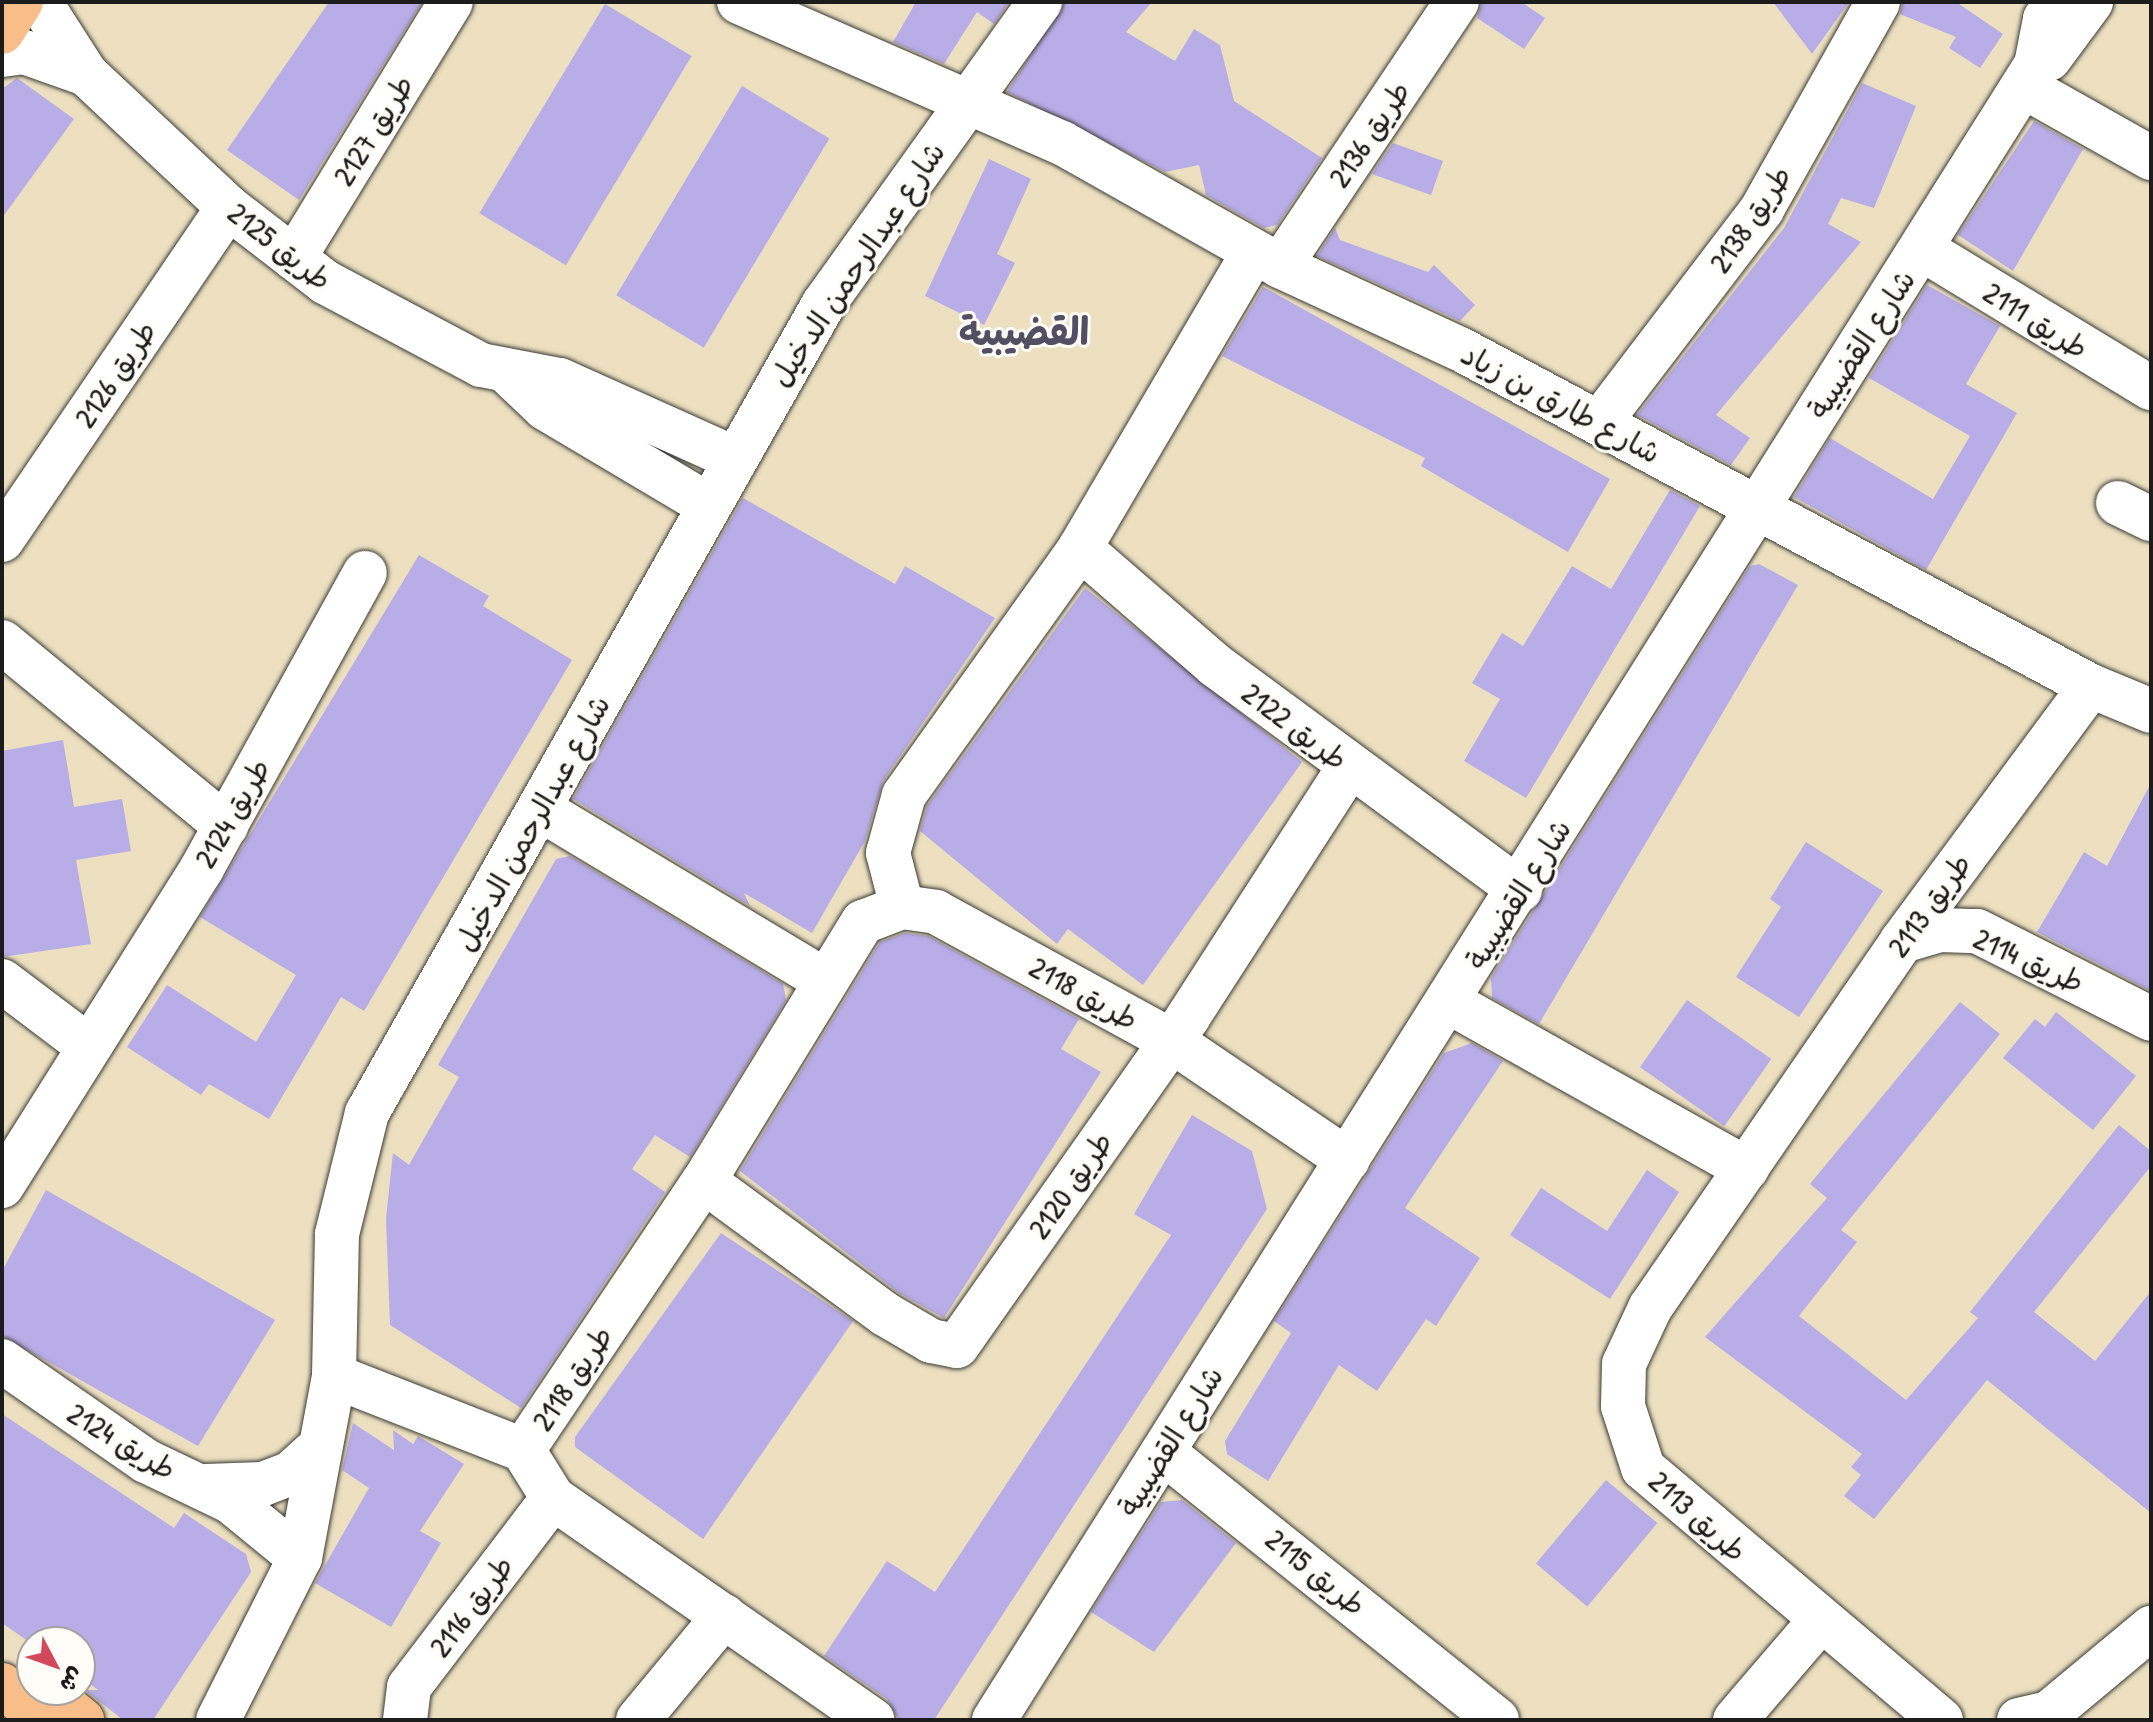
<!DOCTYPE html>
<html>
<head>
<meta charset="utf-8">
<style>
  body { margin:0 }
  #map { position:relative; width:2153px; height:1722px; overflow:hidden; background:#ece0c0; font-family:"Patrick Hand","Playpen Sans Arabic",sans-serif }
  div>[style] { position:absolute }
  .building>* { inset:0; background:#b8ade6; transform-origin:0 0 }
  .roads { filter:drop-shadow(0 0 2px #3b3935) drop-shadow(0 0 2px #3b3935) }
  .minor>* { height:44px; margin:-22px; padding:0 22px; transform-origin:22px; border-radius:22px; background:#fff }
  .major>* { height:44px; margin:-22px; padding:0 22px; transform-origin:22px; border-radius:22px; background:#f8bd88 }
  span { translate:-50% -50%; white-space:nowrap; text-align:center; line-height:1.15; -webkit-text-stroke:6px #fdfcf7; paint-order:stroke }
  .street-label { font-size:30px; color:#1c1c1c }
  .district-label { font-size:38px; color:#534f63; font-weight:700 }
  .frame { position:absolute; inset:0; border:4px solid #1c1c1c; pointer-events:none }
  .north { position:absolute; left:16px; top:1626px; width:80px; height:80px; box-sizing:border-box; background:#fdfcf7; border:2px solid #a3a29f; border-radius:50%; rotate:131deg; font-size:22px; font-weight:700; line-height:32px; text-align:center; color:#1c1c1c }
  .north::after { content:''; display:block; margin:auto; width:28px; height:36px; background:#d1495b; clip-path:polygon(50% 0,100% 100%,50% 72%,0 100%) }
</style>
</head>
<body>
<div id="map">
  <div class="building">
    <div style="clip-path:polygon(329px 2px,422px 2px,299px 200px,227px 150px)"></div>
    <div style="clip-path:polygon(916px 2px,1009px 2px,994px 24px,977px 12px,944px 64px,893px 42px)"></div>
    <div style="clip-path:polygon(1065px 2px,1152px 2px,1126px 32px,1175px 61px,1194px 29px,1220px 45px,1234px 101px,1322px 158px,1277px 225px,1264px 228px,1206px 195px,1199px 165px,1165px 172px,1007px 92px)"></div>
    <div style="clip-path:polygon(1482px 2px,1521px 2px,1545px 18px,1524px 49px,1477px 18px)"></div>
    <div style="clip-path:polygon(1773px 2px,1849px 2px,1812px 54px)"></div>
    <div style="clip-path:polygon(1903px 2px,1956px 2px,2003px 34px,1980px 68px,1949px 48px,1956px 37px,1900px 14px)"></div>
    <div style="left:605px;top:4px;width:101px;height:244px;rotate:31deg"></div>
    <div style="clip-path:polygon(17px 78px,74px 119px,2px 218px,2px 89px)"></div>
    <div style="clip-path:polygon(1862px 83px,1916px 106px,1874px 208px,1841px 198px,1828px 224px,1861px 242px,1716px 415px,1750px 438px,1731px 465px,1637px 415px,1784px 228px)"></div>
    <div style="left:742px;top:86px;width:102px;height:244px;rotate:31deg"></div>
    <div style="clip-path:polygon(2034px 121px,2083px 149px,2013px 271px,1958px 235px)"></div>
    <div style="clip-path:polygon(1393px 143px,1443px 161px,1431px 195px,1372px 174px)"></div>
    <div style="clip-path:polygon(989px 159px,1031px 179px,997px 254px,1015px 263px,984px 325px,925px 296px)"></div>
    <div style="clip-path:polygon(1335px 228px,1340px 240px,1428px 272px,1434px 265px,1475px 305px,1460px 321px,1317px 256px)"></div>
    <div style="clip-path:polygon(1927px 285px,2000px 326px,1966px 384px,2017px 413px,1926px 570px,1794px 497px,1830px 438px,1933px 499px,1970px 436px,1869px 378px)"></div>
    <div style="clip-path:polygon(1263px 287px,1610px 479px,1568px 552px,1421px 466px,1425px 458px,1222px 356px)"></div>
    <div style="clip-path:polygon(1670px 490px,1700px 506px,1526px 798px,1464px 761px,1500px 699px,1472px 683px,1502px 633px,1523px 646px,1572px 566px,1611px 589px)"></div>
    <div style="clip-path:polygon(743px 498px,895px 584px,905px 566px,995px 618px,883px 781px,865px 841px,812px 933px,744px 893px,750px 906px,573px 799px)"></div>
    <div style="clip-path:polygon(419px 555px,489px 596px,483px 606px,572px 660px,364px 1011px,341px 997px,269px 1119px,209px 1084px,201px 1095px,127px 1047px,167px 985px,256px 1042px,296px 975px,200px 917px)"></div>
    <div style="clip-path:polygon(1759px 564px,1798px 585px,1539px 1024px,1492px 998px,1491px 978px,1750px 566px)"></div>
    <div style="clip-path:polygon(1085px 588px,1302px 762px,1143px 985px,1068px 929px,1057px 944px,920px 831px,927px 806px)"></div>
    <div style="clip-path:polygon(63px 740px,74px 807px,122px 799px,131px 851px,76px 860px,91px 944px,2px 957px,2px 751px)"></div>
    <div style="clip-path:polygon(2151px 783px,2151px 991px,2037px 932px,2084px 852px,2107px 866px)"></div>
    <div style="clip-path:polygon(1806px 842px,1883px 891px,1799px 1017px,1736px 977px,1781px 907px,1770px 899px)"></div>
    <div style="clip-path:polygon(570px 856px,783px 984px,786px 1000px,690px 1157px,655px 1135px,632px 1169px,665px 1192px,521px 1408px,390px 1325px,386px 1218px,393px 1153px,409px 1165px,459px 1077px,438px 1065px,556px 859px)"></div>
    <div style="clip-path:polygon(905px 933px,928px 936px,1079px 1019px,1061px 1049px,1101px 1072px,944px 1318px,899px 1293px,740px 1171px,880px 942px)"></div>
    <div style="left:1687px;top:1000px;width:103px;height:82px;rotate:35deg"></div>
    <div style="clip-path:polygon(1960px 1002px,2000px 1034px,1841px 1230px,1857px 1242px,1799px 1316px,1906px 1400px,1978px 1318px,1970px 1312px,2119px 1125px,2151px 1151px,2151px 1166px,2034px 1312px,2095px 1361px,2151px 1291px,2151px 1513px,1987px 1380px,1874px 1519px,1844px 1496px,1861px 1475px,1851px 1467px,1862px 1454px,1705px 1337px,1827px 1198px,1810px 1184px)"></div>
    <div style="clip-path:polygon(2056px 1012px,2136px 1076px,2093px 1130px,2003px 1058px,2035px 1019px,2045px 1027px)"></div>
    <div style="clip-path:polygon(1472px 1043px,1503px 1061px,1405px 1208px,1480px 1258px,1436px 1326px,1426px 1319px,1377px 1391px,1339px 1365px,1268px 1481px,1227px 1454px,1225px 1441px,1291px 1333px,1274px 1321px,1444px 1053px)"></div>
    <div style="clip-path:polygon(1192px 1115px,1252px 1151px,1267px 1209px,934px 1720px,899px 1720px,887px 1699px,824px 1656px,887px 1561px,935px 1592px,1171px 1235px,1134px 1214px)"></div>
    <div style="clip-path:polygon(1647px 1170px,1679px 1192px,1610px 1299px,1510px 1235px,1541px 1188px,1607px 1231px)"></div>
    <div style="clip-path:polygon(46px 1190px,275px 1320px,198px 1446px,2px 1336px,2px 1271px)"></div>
    <div style="clip-path:polygon(721px 1233px,853px 1321px,703px 1539px,575px 1447px,575px 1437px)"></div>
    <div style="clip-path:polygon(2px 1414px,174px 1528px,184px 1513px,246px 1554px,251px 1572px,153px 1720px,123px 1720px,85px 1690px,98px 1690px,80px 1677px,80px 1642px,32px 1644px,2px 1623px)"></div>
    <div style="clip-path:polygon(353px 1423px,394px 1450px,393px 1430px,413px 1444px,418px 1436px,464px 1464px,420px 1531px,441px 1543px,391px 1627px,315px 1583px,369px 1488px,342px 1470px)"></div>
    <div style="left:1606px;top:1480px;width:67px;height:109px;rotate:40deg"></div>
    <div style="clip-path:polygon(1182px 1500px,1236px 1543px,1154px 1652px,1091px 1612px,1161px 1502px)"></div>
  </div>
  <div class="roads">
    <div class="minor">
      <div style="left:40px;top:2px;width:85px;rotate:57.4deg"></div>
      <div style="left:86px;top:74px;width:195px;rotate:43.1deg"></div>
      <div style="left:228px;top:207px;width:123px;rotate:37.7deg"></div>
      <div style="left:325px;top:282px;width:177px;rotate:28deg"></div>
      <div style="left:481px;top:365px;width:80px;rotate:10.8deg"></div>
      <div style="left:560px;top:380px;width:188px;rotate:24.2deg"></div>
      <div style="left:739px;top:2px;width:352px;rotate:23.6deg"></div>
      <div style="left:1062px;top:143px;width:250px;rotate:29.4deg"></div>
      <div style="left:1280px;top:266px;width:198px;rotate:24.8deg"></div>
      <div style="left:1460px;top:349px;width:715px;rotate:28.11deg"></div>
      <div style="left:2091px;top:686px;width:65px;rotate:22.6deg"></div>
      <div style="left:2px;top:55px;width:22px;rotate:-8deg"></div>
      <div style="left:24px;top:52px;width:66px;rotate:19.5deg"></div>
      <div style="left:2049px;top:59px;width:71px;rotate:-53.6deg"></div>
      <div style="left:2023px;top:86px;width:147px;rotate:29.4deg"></div>
      <div style="left:1922px;top:249px;width:268px;rotate:31.3deg"></div>
      <div style="left:294px;top:258px;width:300px;rotate:-58.5deg"></div>
      <div style="left:1280px;top:266px;width:318px;rotate:-56.2deg"></div>
      <div style="left:505px;top:370px;width:55px;rotate:43.5deg"></div>
      <div style="left:545px;top:408px;width:186px;rotate:30.7deg"></div>
      <div style="left:1600px;top:422px;width:268px;rotate:-52.7deg"></div>
      <div style="left:1762px;top:209px;width:237px;rotate:-60.7deg"></div>
      <div style="left:2118px;top:503px;width:37px;rotate:26deg"></div>
      <div style="left:2px;top:540px;width:402px;rotate:-55.8deg"></div>
      <div style="left:1080px;top:548px;width:179px;rotate:40.9deg"></div>
      <div style="left:1215px;top:665px;width:379px;rotate:36.4deg"></div>
      <div style="left:2px;top:642px;width:290px;rotate:39.4deg"></div>
      <div style="left:543px;top:811px;width:328px;rotate:31deg"></div>
      <div style="left:902px;top:907px;width:56px;rotate:-104.5deg"></div>
      <div style="left:888px;top:853px;width:60px;rotate:-74.6deg"></div>
      <div style="left:904px;top:795px;width:303px;rotate:-54.5deg"></div>
      <div style="left:1080px;top:548px;width:343px;rotate:-59.6deg"></div>
      <div style="left:1902px;top:941px;width:40px;rotate:-16deg"></div>
      <div style="left:1940px;top:930px;width:37px;rotate:2deg"></div>
      <div style="left:1977px;top:931px;width:195px;rotate:26.8deg"></div>
      <div style="left:2px;top:981px;width:108px;rotate:37.1deg"></div>
      <div style="left:1451px;top:1003px;width:339px;rotate:29.3deg"></div>
      <div style="left:704px;top:1181px;width:225px;rotate:36.3deg"></div>
      <div style="left:885px;top:1314px;width:53px;rotate:30.4deg"></div>
      <div style="left:931px;top:1341px;width:26px;rotate:11deg"></div>
      <div style="left:957px;top:1346px;width:402px;rotate:-54.9deg"></div>
      <div style="left:1188px;top:1017px;width:297px;rotate:-57.2deg"></div>
      <div style="left:2px;top:1186px;width:376px;rotate:-57.8deg"></div>
      <div style="left:202px;top:868px;width:337px;rotate:-61.1deg"></div>
      <div style="left:2px;top:1361px;width:175px;rotate:34.8deg"></div>
      <div style="left:146px;top:1461px;width:93px;rotate:25.5deg"></div>
      <div style="left:230px;top:1501px;width:90px;rotate:39.2deg"></div>
      <div style="left:334px;top:1376px;width:203px;rotate:21.4deg"></div>
      <div style="left:523px;top:1450px;width:57px;rotate:58deg"></div>
      <div style="left:553px;top:1498px;width:389px;rotate:34.8deg"></div>
      <div style="left:523px;top:1450px;width:324px;rotate:-56.1deg"></div>
      <div style="left:704px;top:1181px;width:304px;rotate:-58.5deg"></div>
      <div style="left:863px;top:922px;width:42px;rotate:-21deg"></div>
      <div style="left:902px;top:907px;width:34px;rotate:8deg"></div>
      <div style="left:936px;top:912px;width:269px;rotate:28.7deg"></div>
      <div style="left:1172px;top:1041px;width:212px;rotate:34.1deg"></div>
      <div style="left:1163px;top:1452px;width:428px;rotate:38.7deg"></div>
      <div style="left:206px;top:1486px;width:57px;rotate:-2deg"></div>
      <div style="left:263px;top:1484px;width:30px;rotate:-21deg"></div>
      <div style="left:291px;top:1473px;width:36px;rotate:-42deg"></div>
      <div style="left:218px;top:1720px;width:182px;rotate:-63.2deg"></div>
      <div style="left:300px;top:1558px;width:185px;rotate:-79.4deg"></div>
      <div style="left:334px;top:1376px;width:142px;rotate:-88.8deg"></div>
      <div style="left:337px;top:1234px;width:125px;rotate:-76.1deg"></div>
      <div style="left:367px;top:1113px;width:928px;rotate:-60.56deg"></div>
      <div style="left:823px;top:305px;width:373px;rotate:-54.4deg"></div>
      <div style="left:405px;top:1720px;width:33px;rotate:-83deg"></div>
      <div style="left:409px;top:1687px;width:238px;rotate:-52.7deg"></div>
      <div style="left:638px;top:1720px;width:135px;rotate:-50.4deg"></div>
      <div style="left:994px;top:1720px;width:1956px;rotate:-57.81deg"></div>
      <div style="left:2036px;top:65px;width:47px;rotate:-78.9deg"></div>
      <div style="left:2045px;top:19px;width:20px;rotate:-57deg"></div>
      <div style="left:1735px;top:1720px;width:128px;rotate:-49.4deg"></div>
      <div style="left:1941px;top:1720px;width:390px;rotate:-139.8deg"></div>
      <div style="left:1643px;top:1468px;width:65px;rotate:-107.9deg"></div>
      <div style="left:1623px;top:1406px;width:42px;rotate:-88.6deg"></div>
      <div style="left:1624px;top:1364px;width:62px;rotate:-65.1deg"></div>
      <div style="left:1650px;top:1308px;width:445px;rotate:-55.5deg"></div>
      <div style="left:1902px;top:941px;width:317px;rotate:-53.5deg"></div>
      <div style="left:2019px;top:1720px;width:31px;rotate:-13deg"></div>
      <div style="left:2049px;top:1713px;width:133px;rotate:-39.8deg"></div>
    </div>
    <div class="major">
      <div style="left:2px;top:32px;width:36px;rotate:-58deg"></div>
      <div style="left:2px;top:1685px;width:54px;rotate:40.5deg"></div>
      <div style="left:45px;top:1690px;width:48px;rotate:39deg"></div>
    </div>
  </div>
  <div class="street-label">
    <span style="left:373px;top:130px;rotate:-58deg">طريق 2127</span>
    <span style="left:1369px;top:134px;rotate:-56deg">طريق 2136</span>
    <span style="left:1750px;top:219px;rotate:-56deg">طريق 2138</span>
    <span style="left:280px;top:246px;rotate:38deg">طريق 2125</span>
    <span style="left:857px;top:264px;rotate:-56deg">شارع عبدالرحمن الدخيل</span>
    <span style="left:2036px;top:320px;rotate:32deg">طريق 2111</span>
    <span style="left:1861px;top:344px;rotate:-57deg">شارع القضيبية</span>
    <span style="left:115px;top:374px;rotate:-56deg">طريق 2126</span>
    <span style="left:1561px;top:403px;rotate:28deg">شارع طارق بن زياد</span>
    <span style="left:1295px;top:726px;rotate:37deg">طريق 2122</span>
    <span style="left:232px;top:813px;rotate:-60deg">طريق 2124</span>
    <span style="left:532px;top:823px;rotate:-61deg">شارع عبدالرحمن الدخيل</span>
    <span style="left:1518px;top:894px;rotate:-58deg">شارع القضيبية</span>
    <span style="left:1929px;top:905px;rotate:-54deg">طريق 2113</span>
    <span style="left:2029px;top:960px;rotate:24deg">طريق 2114</span>
    <span style="left:1084px;top:993px;rotate:29deg">طريق 2118</span>
    <span style="left:1070px;top:1185px;rotate:-55deg">طريق 2120</span>
    <span style="left:572px;top:1378px;rotate:-56deg">طريق 2118</span>
    <span style="left:122px;top:1441px;rotate:31deg">طريق 2124</span>
    <span style="left:1170px;top:1441px;rotate:-58deg">شارع القضيبية</span>
    <span style="left:1698px;top:1516px;rotate:42deg">طريق 2113</span>
    <span style="left:1316px;top:1572px;rotate:39deg">طريق 2115</span>
    <span style="left:471px;top:1606px;rotate:-53deg">طريق 2116</span>
  </div>
  <div class="district-label">
    <span style="left:1024px;top:332px">القضيبية</span>
  </div>
  <div class="frame"></div>
  <div class="north">ش</div>
</div>
</body>
</html>
